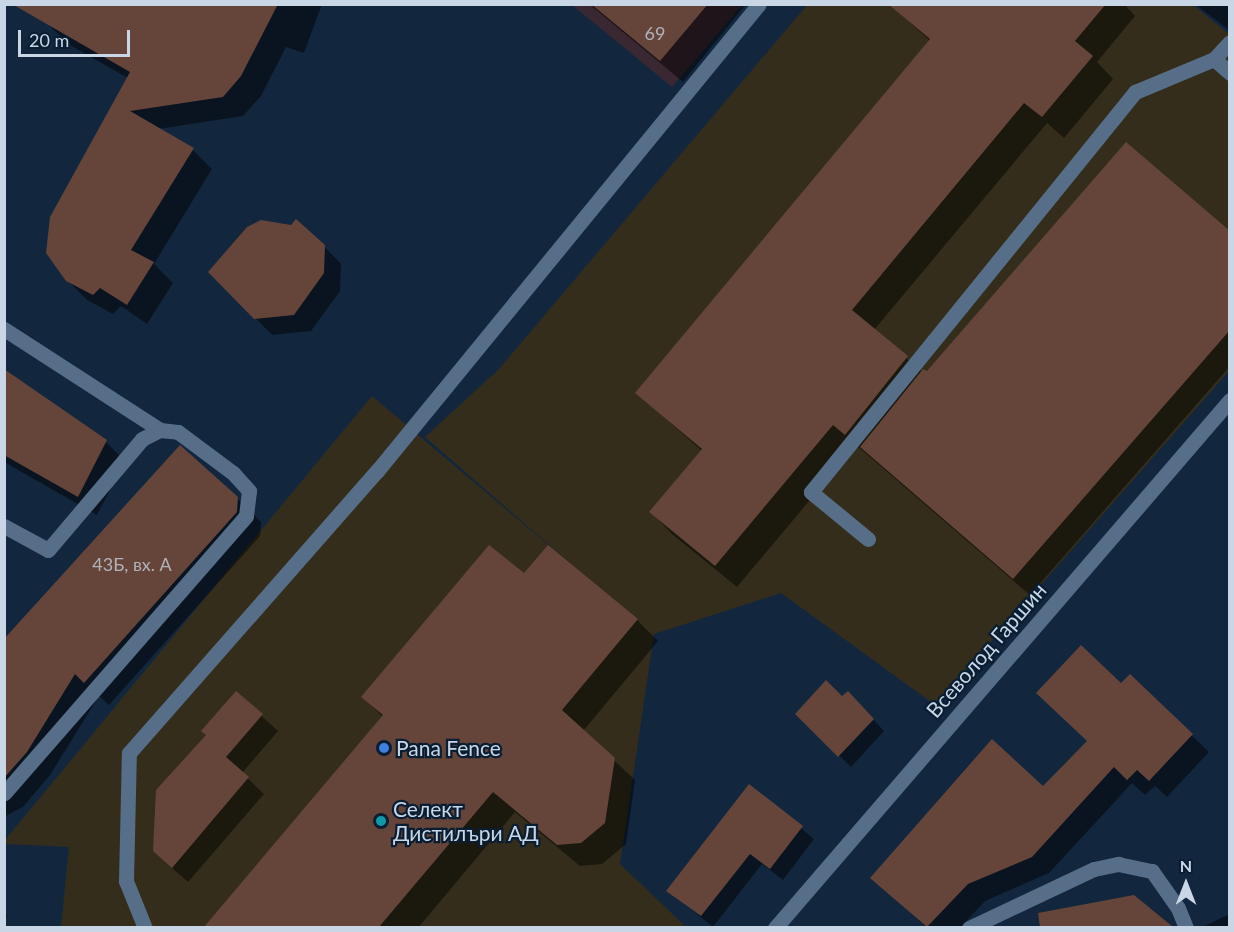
<!DOCTYPE html>
<html>
<head>
<meta charset="utf-8">
<style>
  body { margin:0 }
  #map { position:relative; width:1234px; height:932px; overflow:hidden; background:#12273d; font-family:Lato,sans-serif }
  div>[style] { position:absolute }
  .commercial>* { inset:0; background:#392731 }
  .industrial>* { inset:0; background:#342d1c }
  .shadow>* { inset:0; background:#0007; transform-origin:0 0 }
  .building>* { inset:0; background:#65453a }
  .lane>* { height:15px; margin:-7.5px; padding:0 7.5px; transform-origin:7.5px; border-radius:7.5px; background:#566e87 }
  .street>* { height:15px; margin:-7.5px; padding:0 7.5px; transform-origin:7.5px; border-radius:7.5px; background:#566e87 }
  .dots>* { width:16px; height:16px; translate:-50% -50%; box-sizing:border-box; border:3px solid #091e32; border-radius:50% }
  span { translate:-50% -50%; white-space:nowrap; text-align:center; line-height:1.15; -webkit-text-stroke:4.5px #091e32; paint-order:stroke }
  .number-label { font-size:18px; color:#b0b2ba }
  .number-label span { -webkit-text-stroke-width:0 }
  .street-label { font-size:21px; color:#c9d6e5 }
  .poi-label { font-size:21px; color:#c9d6e5 }
  .left { translate:0 -50%; text-align:left }
  .frame { position:absolute; inset:0; border:6px solid #c9d6e5; pointer-events:none }
  .north { position:absolute; left:1156px; top:854px; width:60px; height:60px; -webkit-text-stroke:4px #091e32; paint-order:stroke; rotate:0deg; font-size:16px; font-weight:700; line-height:24px; text-align:center; color:#c9d6e5 }
  .north::after { content:''; display:block; margin:auto; width:21px; height:27px; background:#c9d6e5; clip-path:polygon(50% 0,100% 100%,50% 72%,0 100%) }
  .scale { position:absolute; left:18px; top:30px; width:112px; height:27px; box-sizing:border-box; border:3px solid #c9d6e5; border-top:0; padding-left:8px; font-size:18px; line-height:21px; white-space:nowrap; color:#c9d6e5; -webkit-text-stroke:4px #091e32; paint-order:stroke }
</style>
</head>
<body>
<div id="map">
  <div class="commercial">
    <div style="clip-path:polygon(572px 5px,742px 5px,672px 87px)"></div>
  </div>
  <div class="industrial">
    <div style="clip-path:polygon(807px 5px,1193px 5px,1229px 34px,1229px 371px,935px 705px,781px 593px,654px 634px,620px 864px,686px 927px,61px 927px,69px 847px,5px 844px,5px 840px,372px 396px,579px 571px,425px 437px,499px 369px)"></div>
  </div>
  <div class="shadow">
    <div style="clip-path:polygon(56px 4px,322px 4px,304px 53px,286px 47px,261px 96px,243px 116px,158px 129px,193px 150px,212px 169px,154px 264px,173px 283px,147px 324px,121px 306px,113px 314px,87px 300px,67px 280px,128px 78px,68px 44px,48px 24px)"></div>
    <div style="clip-path:polygon(589px 4px,746px 4px,683px 82px)"></div>
    <div style="clip-path:polygon(890px 4px,1124px 4px,1135px 16px,1097px 62px,1113px 79px,1064px 138px,1047px 123px,874px 330px,922px 372px,927px 374px,1230px 233px,1230px 366px,1030px 595px,856px 445px,737px 587px,672px 534px,651px 512px,702px 451px,637px 393px,930px 41px)"></div>
    <div style="clip-path:polygon(1230px 4px,1230px 31px,1195px 4px)"></div>
    <div style="clip-path:polygon(324px 246px,341px 264px,340px 291px,311px 331px,272px 335px,210px 272px)"></div>
    <div style="clip-path:polygon(4px 371px,106px 442px,125px 461px,97px 515px,4px 462px)"></div>
    <div style="clip-path:polygon(237px 498px,261px 522px,260px 536px,109px 705px,99px 696px,50px 775px,23px 807px,4px 817px,4px 657px)"></div>
    <div style="clip-path:polygon(548px 547px,637px 620px,658px 641px,583px 731px,635px 780px,626px 844px,602px 864px,580px 866px,515px 812px,418px 928px,206px 928px,383px 717px,363px 697px,524px 575px)"></div>
    <div style="clip-path:polygon(1130px 676px,1209px 752px,1167px 797px,1155px 786px,1145px 795px,1132px 783px,1049px 873px,985px 901px,960px 928px,927px 928px,872px 878px,1043px 789px,1089px 742px,1121px 685px)"></div>
    <div style="clip-path:polygon(236px 693px,278px 731px,242px 773px,264px 794px,188px 882px,171px 867px,208px 735px)"></div>
    <div style="clip-path:polygon(842px 698px,860px 705px,884px 731px,851px 767px,797px 714px)"></div>
    <div style="clip-path:polygon(750px 786px,814px 839px,783px 880px,762px 864px,713px 927px,668px 891px)"></div>
    <div style="clip-path:polygon(1133px 896px,1169px 928px,1034px 928px,1095px 903px)"></div>
    <div style="left:4px;top:913px;width:4px;height:15px;rotate:34deg"></div>
    <div style="clip-path:polygon(1230px 914px,1230px 928px,1200px 928px)"></div>
  </div>
  <div class="building">
    <div style="clip-path:polygon(12px 4px,278px 4px,241px 76px,223px 97px,130px 111px,194px 148px,131px 250px,154px 262px,127px 305px,100px 288px,93px 295px,66px 281px,46px 253px,50px 217px,130px 72px)"></div>
    <div style="clip-path:polygon(591px 4px,708px 4px,660px 61px)"></div>
    <div style="clip-path:polygon(888px 4px,1106px 4px,1075px 41px,1093px 56px,1042px 117px,1024px 103px,852px 310px,908px 356px,845px 435px,833px 425px,715px 566px,649px 512px,702px 449px,635px 393px,930px 39px)"></div>
    <div style="clip-path:polygon(1126px 142px,1230px 231px,1230px 330px,1013px 579px,860px 447px,923px 369px,927px 371px)"></div>
    <div style="clip-path:polygon(296px 219px,325px 245px,324px 273px,294px 315px,254px 319px,208px 272px,247px 227px,261px 220px,291px 225px)"></div>
    <div style="clip-path:polygon(4px 369px,107px 440px,78px 497px,4px 455px)"></div>
    <div style="clip-path:polygon(180px 445px,238px 497px,237px 512px,84px 683px,75px 674px,27px 752px,4px 778px,4px 639px)"></div>
    <div style="clip-path:polygon(489px 545px,524px 573px,548px 545px,638px 619px,562px 710px,615px 758px,605px 823px,581px 843px,557px 845px,493px 792px,379px 927px,204px 927px,383px 715px,361px 697px)"></div>
    <div style="clip-path:polygon(1081px 645px,1121px 683px,1130px 674px,1193px 734px,1149px 781px,1137px 770px,1127px 780px,1114px 767px,1032px 857px,968px 884px,927px 927px,870px 878px,992px 739px,1043px 786px,1087px 741px,1036px 693px)"></div>
    <div style="clip-path:polygon(826px 680px,842px 696px,848px 691px,874px 719px,838px 757px,795px 714px)"></div>
    <div style="clip-path:polygon(236px 691px,263px 714px,226px 757px,249px 777px,172px 868px,153px 851px,156px 790px,206px 735px,201px 731px)"></div>
    <div style="clip-path:polygon(749px 784px,803px 826px,770px 869px,750px 854px,701px 916px,666px 891px)"></div>
    <div style="clip-path:polygon(1134px 895px,1173px 927px,1040px 927px,1038px 913px)"></div>
  </div>
  <div class="lane">
    <div style="left:1214px;top:59px;width:21px;rotate:41deg"></div>
    <div style="left:4px;top:329px;width:186px;rotate:32.9deg"></div>
    <div style="left:4px;top:526px;width:50px;rotate:28.6deg"></div>
    <div style="left:48px;top:550px;width:145px;rotate:-49.7deg"></div>
    <div style="left:142px;top:439px;width:20px;rotate:-27deg"></div>
    <div style="left:160px;top:430px;width:18px;rotate:6deg"></div>
    <div style="left:178px;top:432px;width:69px;rotate:36.7deg"></div>
    <div style="left:233px;top:473px;width:24px;rotate:48deg"></div>
    <div style="left:249px;top:491px;width:25px;rotate:97deg"></div>
    <div style="left:246px;top:516px;width:368px;rotate:131.1deg"></div>
    <div style="left:868px;top:539px;width:74px;rotate:-140.5deg"></div>
    <div style="left:811px;top:492px;width:515px;rotate:-50.99deg"></div>
    <div style="left:1135px;top:92px;width:86px;rotate:-22.7deg"></div>
    <div style="left:1214px;top:59px;width:23px;rotate:-47deg"></div>
    <div style="left:145px;top:928px;width:51px;rotate:-112deg"></div>
    <div style="left:126px;top:881px;width:128px;rotate:-88.7deg"></div>
    <div style="left:129px;top:753px;width:376px;rotate:-48.7deg"></div>
    <div style="left:377px;top:471px;width:603px;rotate:-50.72deg"></div>
    <div style="left:969px;top:928px;width:138px;rotate:-25.3deg"></div>
    <div style="left:1094px;top:869px;width:25px;rotate:-12deg"></div>
    <div style="left:1118px;top:864px;width:35px;rotate:12deg"></div>
    <div style="left:1152px;top:871px;width:45px;rotate:54.9deg"></div>
    <div style="left:1178px;top:908px;width:22px;rotate:68deg"></div>
  </div>
  <div class="street">
    <div style="left:775px;top:928px;width:697px;rotate:-49.25deg"></div>
  </div>
  <div class="dots">
    <div style="left:384px;top:748px;background:#3f7fe0"></div>
    <div style="left:381px;top:821px;background:#0f9aa8"></div>
  </div>
  <div class="number-label">
    <span style="left:655px;top:33px">69</span>
    <span style="left:132px;top:564px">43Б, вх. А</span>
  </div>
  <div class="street-label">
    <span style="left:986px;top:650px;rotate:-49deg">Всеволод Гаршин</span>
  </div>
  <div class="poi-label">
    <span class="left" style="left:396px;top:748px">Pana Fence</span>
    <span class="left" style="left:393px;top:821px">Селект<br>Дистилъри АД</span>
  </div>
  <div class="frame"></div>
  <div class="north">N</div>
  <div class="scale">20 m</div>
</div>
</body>
</html>
